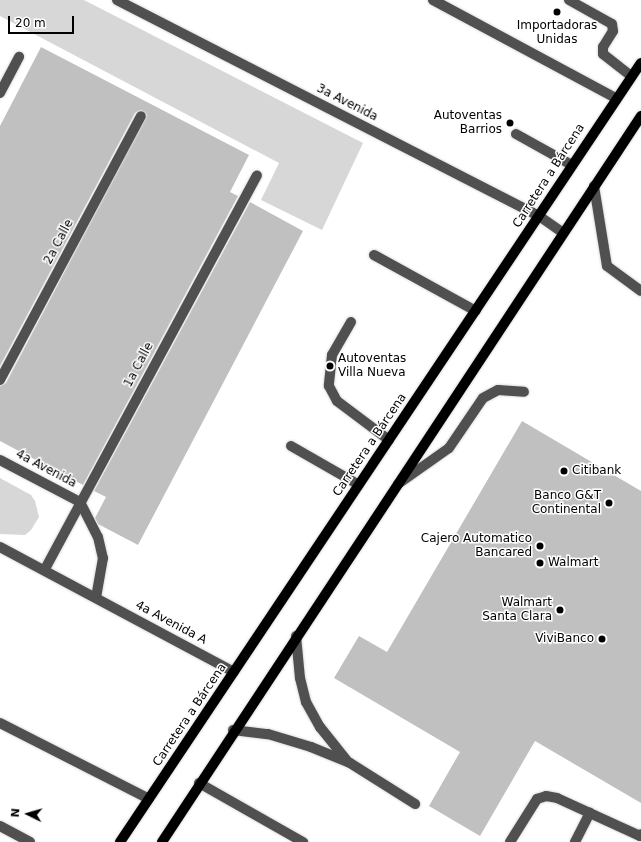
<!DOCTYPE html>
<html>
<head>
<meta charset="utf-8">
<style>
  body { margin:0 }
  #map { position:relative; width:641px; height:842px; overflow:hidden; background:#fff; font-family:"DejaVu Sans",sans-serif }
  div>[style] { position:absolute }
  .green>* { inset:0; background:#d7d7d7 }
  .building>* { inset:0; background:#c0c0c0 }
  .roads { filter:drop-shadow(0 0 1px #dbdbdb) drop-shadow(0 0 1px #dbdbdb) }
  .minor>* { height:10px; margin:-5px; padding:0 5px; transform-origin:5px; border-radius:5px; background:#505050 }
  .major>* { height:10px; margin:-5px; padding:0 5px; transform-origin:5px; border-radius:5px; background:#000 }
  .dots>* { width:11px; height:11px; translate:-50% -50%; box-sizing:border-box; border:2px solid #fff; border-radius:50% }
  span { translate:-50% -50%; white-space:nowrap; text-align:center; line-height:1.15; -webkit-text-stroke:3px #fff; paint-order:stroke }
  .poi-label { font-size:12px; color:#000 }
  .right { translate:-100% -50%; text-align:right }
  .left { translate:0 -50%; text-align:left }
  .street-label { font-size:12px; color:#000 }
  .north { position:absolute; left:8px; top:794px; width:40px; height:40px; -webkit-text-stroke:3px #fff; paint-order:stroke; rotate:275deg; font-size:11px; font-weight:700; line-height:16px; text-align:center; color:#000 }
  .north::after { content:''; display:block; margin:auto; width:14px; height:18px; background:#000; clip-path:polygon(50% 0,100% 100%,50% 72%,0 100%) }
  .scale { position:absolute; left:8px; top:16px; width:66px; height:18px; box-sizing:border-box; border:2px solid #000; border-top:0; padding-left:5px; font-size:12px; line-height:14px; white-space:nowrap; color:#000; -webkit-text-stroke:3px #fff; paint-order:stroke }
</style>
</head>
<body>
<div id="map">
  <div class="green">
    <div style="clip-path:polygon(0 0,84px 0,363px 143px,322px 230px,261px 200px,279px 163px,0 16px)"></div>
    <div style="clip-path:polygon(0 478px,31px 495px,35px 501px,39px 517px,31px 530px,25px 535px,0 534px)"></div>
  </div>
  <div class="building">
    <div style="clip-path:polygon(41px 47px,249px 155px,230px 192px,238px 196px,83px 485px,0 441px,0 386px,6px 383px,147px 115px,141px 110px,135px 113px,0 366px,0 126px)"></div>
    <div style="clip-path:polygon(250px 202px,303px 231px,138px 545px,98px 524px,95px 518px,106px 497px,94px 491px)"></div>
    <div style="clip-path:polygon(522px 421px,641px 491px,641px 803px,535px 741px,480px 836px,429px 806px,460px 752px,334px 678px,359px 636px,387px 652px)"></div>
  </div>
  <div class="roads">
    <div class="minor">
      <div style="left:117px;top:0;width:474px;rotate:27.1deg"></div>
      <div style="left:539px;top:216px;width:29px;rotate:35deg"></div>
      <div style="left:433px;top:0;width:208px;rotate:28.2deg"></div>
      <div style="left:569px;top:0;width:49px;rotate:29.2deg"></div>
      <div style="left:612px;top:24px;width:7px;rotate:82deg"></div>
      <div style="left:613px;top:31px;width:19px;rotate:122deg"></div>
      <div style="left:603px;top:47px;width:7px;rotate:90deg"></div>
      <div style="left:603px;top:54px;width:36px;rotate:38deg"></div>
      <div style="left:0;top:93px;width:41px;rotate:-62.2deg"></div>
      <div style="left:516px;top:134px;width:64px;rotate:29deg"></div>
      <div style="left:594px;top:186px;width:81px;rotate:80.8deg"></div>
      <div style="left:607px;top:266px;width:42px;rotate:36.3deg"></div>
      <div style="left:374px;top:255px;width:116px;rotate:28.8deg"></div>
      <div style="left:351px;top:322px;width:38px;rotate:120deg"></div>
      <div style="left:332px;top:355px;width:31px;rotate:96deg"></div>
      <div style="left:329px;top:386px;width:17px;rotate:62deg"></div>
      <div style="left:337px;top:401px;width:65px;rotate:36.9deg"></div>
      <div style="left:0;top:380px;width:299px;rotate:-61.9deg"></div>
      <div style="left:291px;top:446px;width:78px;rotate:29.8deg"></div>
      <div style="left:0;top:460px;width:90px;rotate:27.7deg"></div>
      <div style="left:398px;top:484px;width:62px;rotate:-35.2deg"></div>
      <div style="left:449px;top:448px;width:60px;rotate:-55.8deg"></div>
      <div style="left:483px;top:398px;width:17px;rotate:-28deg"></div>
      <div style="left:498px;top:390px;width:26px;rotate:4deg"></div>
      <div style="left:80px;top:502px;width:39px;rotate:63deg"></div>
      <div style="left:98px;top:537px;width:22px;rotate:77deg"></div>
      <div style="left:103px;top:558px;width:40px;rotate:100deg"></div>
      <div style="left:0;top:547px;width:265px;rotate:28.1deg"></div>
      <div style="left:45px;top:569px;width:447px;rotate:-61.7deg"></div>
      <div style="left:296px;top:636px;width:42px;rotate:84.6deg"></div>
      <div style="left:300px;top:678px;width:25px;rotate:76deg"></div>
      <div style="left:306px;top:702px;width:29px;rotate:61deg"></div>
      <div style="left:320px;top:727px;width:45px;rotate:51.3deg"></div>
      <div style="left:0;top:723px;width:167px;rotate:27deg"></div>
      <div style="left:233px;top:730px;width:35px;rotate:7deg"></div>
      <div style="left:268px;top:734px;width:45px;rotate:16.8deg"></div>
      <div style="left:311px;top:747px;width:42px;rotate:22.3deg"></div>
      <div style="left:350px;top:763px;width:77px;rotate:32.2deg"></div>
      <div style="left:199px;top:783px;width:120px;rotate:29.6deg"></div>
      <div style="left:0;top:826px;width:34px;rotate:28deg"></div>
      <div style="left:510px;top:842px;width:51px;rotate:-57.9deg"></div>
      <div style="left:537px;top:799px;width:9px;rotate:-18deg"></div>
      <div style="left:546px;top:796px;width:11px;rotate:10deg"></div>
      <div style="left:557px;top:798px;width:91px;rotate:24.6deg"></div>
      <div style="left:640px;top:836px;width:2px;rotate:-63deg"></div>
      <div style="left:575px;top:842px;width:33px;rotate:-63deg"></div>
    </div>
    <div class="major">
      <div style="left:120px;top:842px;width:937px;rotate:-56.23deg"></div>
      <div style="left:162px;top:842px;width:870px;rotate:-56.58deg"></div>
    </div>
  </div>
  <div class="dots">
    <div style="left:557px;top:12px;background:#000"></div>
    <div style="left:510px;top:123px;background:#000"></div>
    <div style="left:330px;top:366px;background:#000"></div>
    <div style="left:564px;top:471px;background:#000"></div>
    <div style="left:609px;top:503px;background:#000"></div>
    <div style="left:540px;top:546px;background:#000"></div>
    <div style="left:540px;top:563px;background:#000"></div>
    <div style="left:560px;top:610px;background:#000"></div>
    <div style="left:602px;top:639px;background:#000"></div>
  </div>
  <div class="poi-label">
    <span style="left:557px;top:33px">Importadoras<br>Unidas</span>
    <span class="right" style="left:502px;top:123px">Autoventas<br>Barrios</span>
    <span class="left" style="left:338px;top:366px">Autoventas<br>Villa Nueva</span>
    <span class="left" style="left:572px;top:471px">Citibank</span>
    <span class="right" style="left:601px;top:503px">Banco G&amp;T<br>Continental</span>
    <span class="right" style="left:532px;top:546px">Cajero Automatico<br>Bancared</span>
    <span class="left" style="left:548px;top:563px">Walmart</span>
    <span class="right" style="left:552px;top:610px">Walmart<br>Santa Clara</span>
    <span class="right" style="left:594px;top:639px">ViviBanco</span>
  </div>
  <div class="street-label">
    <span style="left:347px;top:103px;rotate:27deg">3a Avenida</span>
    <span style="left:549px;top:176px;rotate:-57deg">Carretera a Bárcena</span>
    <span style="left:59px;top:242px;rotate:-62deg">2a Calle</span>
    <span style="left:139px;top:365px;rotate:-62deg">1a Calle</span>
    <span style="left:370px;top:445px;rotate:-56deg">Carretera a Bárcena</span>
    <span style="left:46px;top:469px;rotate:28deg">4a Avenida</span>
    <span style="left:171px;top:623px;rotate:28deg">4a Avenida A</span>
    <span style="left:190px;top:715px;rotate:-56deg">Carretera a Bárcena</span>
  </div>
  <div class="north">N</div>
  <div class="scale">20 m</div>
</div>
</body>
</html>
